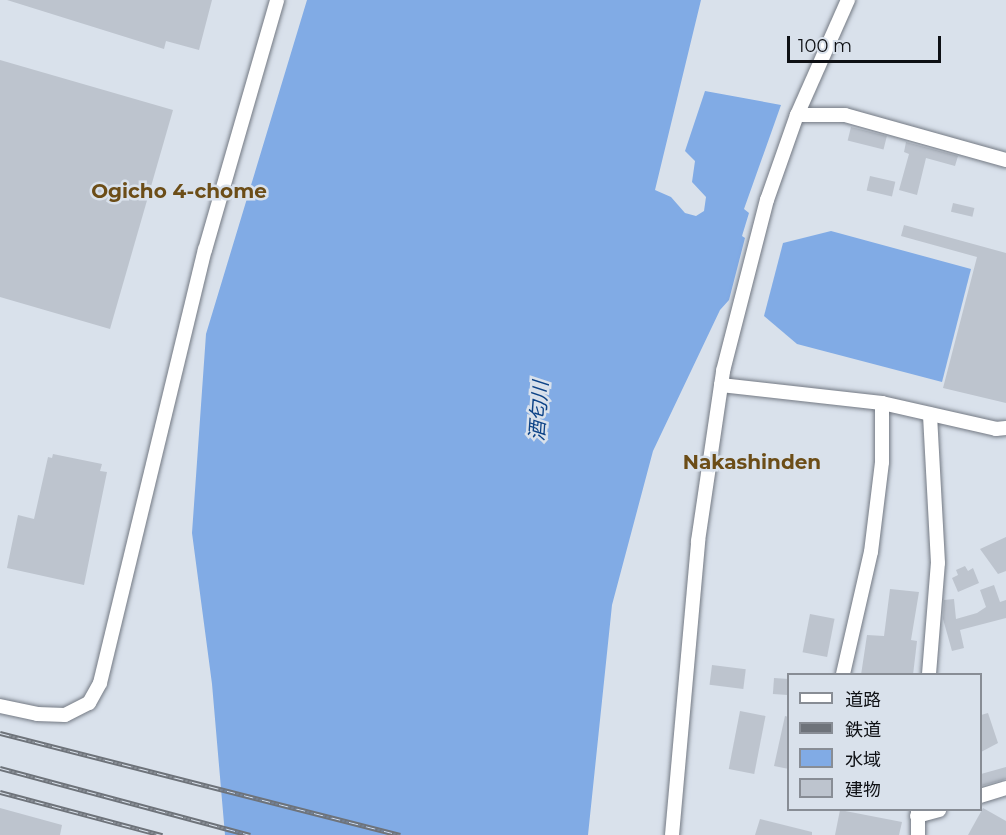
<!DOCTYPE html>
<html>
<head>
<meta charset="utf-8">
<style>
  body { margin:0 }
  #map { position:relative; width:1006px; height:835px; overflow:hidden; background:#d9e1eb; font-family:Montserrat,"Noto Sans JP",sans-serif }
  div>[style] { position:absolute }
  .water>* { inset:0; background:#81abe5 }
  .building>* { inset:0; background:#bdc4ce; transform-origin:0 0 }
  .roads { filter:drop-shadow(0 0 2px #737983) drop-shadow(0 0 2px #737983) }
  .minor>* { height:14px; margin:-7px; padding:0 7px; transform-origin:7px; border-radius:7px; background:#fff }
  .rail>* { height:5px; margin-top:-2.5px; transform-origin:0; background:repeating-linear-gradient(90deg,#d9e1eb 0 9px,#6e737a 0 18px); box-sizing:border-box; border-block:2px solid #6e737a }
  span { translate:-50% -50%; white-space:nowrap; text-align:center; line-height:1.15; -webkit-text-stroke:5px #d9e1eb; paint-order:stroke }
  .neighbourhood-label { font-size:20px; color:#6c4d17; font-weight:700 }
  .water-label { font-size:20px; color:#0d4387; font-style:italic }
  .legend { position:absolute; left:787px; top:673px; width:195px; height:138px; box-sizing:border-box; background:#d9e1eb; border:2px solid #888d95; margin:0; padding:8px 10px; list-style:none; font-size:18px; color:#0e1014 }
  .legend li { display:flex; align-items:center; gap:12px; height:30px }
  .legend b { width:30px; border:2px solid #888d95 }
  .scale { position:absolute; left:787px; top:36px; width:154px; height:27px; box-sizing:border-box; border:3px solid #0e1014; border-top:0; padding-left:8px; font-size:18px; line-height:21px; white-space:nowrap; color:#0e1014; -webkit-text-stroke:4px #d9e1eb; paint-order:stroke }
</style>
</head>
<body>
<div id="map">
  <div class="water">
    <div style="clip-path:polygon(307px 0,701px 0,655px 190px,671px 197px,685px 213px,696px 216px,704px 211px,706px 197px,692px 182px,695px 161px,685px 151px,705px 91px,781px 105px,744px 209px,749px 213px,742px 236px,745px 238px,729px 300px,720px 310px,653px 451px,612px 605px,588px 835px,225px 835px,212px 684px,192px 533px,206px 334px)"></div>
    <div style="clip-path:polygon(831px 231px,971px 269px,942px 382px,797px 344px,764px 316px,783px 243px)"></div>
  </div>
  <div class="building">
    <div style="clip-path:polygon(7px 0,212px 0,199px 50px,166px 41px,164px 49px)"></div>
    <div style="clip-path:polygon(0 60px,173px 110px,110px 329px,0 297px)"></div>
    <div style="left:851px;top:127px;width:37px;height:14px;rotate:14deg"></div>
    <div style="clip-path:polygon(906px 142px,958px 156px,955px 166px,926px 158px,917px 195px,899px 190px,909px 154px,904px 152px)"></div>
    <div style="left:870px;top:176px;width:26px;height:15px;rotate:13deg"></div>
    <div style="left:953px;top:203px;width:22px;height:9px;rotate:13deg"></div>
    <div style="clip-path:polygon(904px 225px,1006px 253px,1006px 403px,943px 388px,977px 257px,901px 236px)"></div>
    <div style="clip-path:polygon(53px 454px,102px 464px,100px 471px,107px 472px,84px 585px,7px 568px,18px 515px,34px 519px,48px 457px,52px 458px)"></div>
    <div style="clip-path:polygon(1006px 537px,1006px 571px,998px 574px,980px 549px)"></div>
    <div style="clip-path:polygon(965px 566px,968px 571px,973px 568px,979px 583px,958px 592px,952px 578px,958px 575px,956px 570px)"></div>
    <div style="clip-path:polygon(994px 585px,1000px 602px,1006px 600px,1006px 618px,960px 630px,964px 648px,952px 651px,943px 619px,944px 600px,954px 599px,956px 619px,977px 613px,986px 607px,980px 590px)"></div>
    <div style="clip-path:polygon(890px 589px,919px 592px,911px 640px,917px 641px,913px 675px,861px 675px,867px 635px,884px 636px)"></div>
    <div style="left:810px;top:614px;width:25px;height:39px;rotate:11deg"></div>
    <div style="left:712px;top:665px;width:34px;height:20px;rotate:7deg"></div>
    <div style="left:774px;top:678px;width:15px;height:16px;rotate:4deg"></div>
    <div style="left:740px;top:711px;width:26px;height:59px;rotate:11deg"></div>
    <div style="clip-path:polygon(988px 713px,998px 743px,981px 752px,981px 715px)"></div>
    <div style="clip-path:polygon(785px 716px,789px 717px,789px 769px,774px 766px)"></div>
    <div style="clip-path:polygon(1006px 767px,1006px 779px,981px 786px,981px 774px)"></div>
    <div style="clip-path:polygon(0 808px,62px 825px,60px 835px,0 835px)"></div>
    <div style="clip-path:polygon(983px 808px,1006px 821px,1006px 835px,968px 835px)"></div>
    <div style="clip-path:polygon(840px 810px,902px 822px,899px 835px,835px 835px)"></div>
    <div style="clip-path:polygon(760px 819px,812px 832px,812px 835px,755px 835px)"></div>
  </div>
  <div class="roads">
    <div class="minor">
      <div style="left:797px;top:115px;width:48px"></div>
      <div style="left:845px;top:115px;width:167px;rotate:15.6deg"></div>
      <div style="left:721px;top:385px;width:162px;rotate:6.4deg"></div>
      <div style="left:882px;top:403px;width:117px;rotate:12.8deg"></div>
      <div style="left:996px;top:429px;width:10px;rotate:-6deg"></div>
      <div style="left:843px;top:674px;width:125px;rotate:-77.1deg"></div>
      <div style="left:871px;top:552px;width:91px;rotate:-83deg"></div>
      <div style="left:882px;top:462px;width:59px;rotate:-90deg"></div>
      <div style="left:929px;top:674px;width:111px;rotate:-85.4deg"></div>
      <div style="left:938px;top:563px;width:149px;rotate:-93.1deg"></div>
      <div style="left:0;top:706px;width:38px;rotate:12deg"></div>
      <div style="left:37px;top:714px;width:28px;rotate:2deg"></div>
      <div style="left:65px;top:715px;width:27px;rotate:-27deg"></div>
      <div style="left:89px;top:703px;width:23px;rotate:-61deg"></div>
      <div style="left:100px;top:683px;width:446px;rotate:-76.4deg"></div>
      <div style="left:205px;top:250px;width:260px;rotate:-73.9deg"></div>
      <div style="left:980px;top:796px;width:27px;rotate:-17deg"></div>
      <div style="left:917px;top:816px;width:23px;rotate:-15deg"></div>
      <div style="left:672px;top:835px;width:295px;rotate:-84.9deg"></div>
      <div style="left:698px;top:541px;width:172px;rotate:-81.6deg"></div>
      <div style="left:723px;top:371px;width:177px;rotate:-75.6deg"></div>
      <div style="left:767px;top:200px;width:90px;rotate:-70.6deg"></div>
      <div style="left:797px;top:115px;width:126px;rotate:-66.1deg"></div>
      <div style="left:918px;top:835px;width:25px;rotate:-90deg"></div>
    </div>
  </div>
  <div class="rail">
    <div style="left:0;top:733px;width:413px;rotate:14.3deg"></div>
    <div style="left:0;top:768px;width:259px;rotate:15deg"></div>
    <div style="left:0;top:792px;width:168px;rotate:14.9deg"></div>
  </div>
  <div class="neighbourhood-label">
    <span style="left:179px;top:191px">Ogicho 4-chome</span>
    <span style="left:752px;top:462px">Nakashinden</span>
  </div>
  <div class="water-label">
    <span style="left:539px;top:411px;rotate:-86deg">酒匂川</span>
  </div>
  <ul class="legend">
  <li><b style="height:8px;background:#fff"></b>道路</li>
  <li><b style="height:8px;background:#6e737a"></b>鉄道</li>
  <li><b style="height:16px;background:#81abe5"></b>水域</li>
  <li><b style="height:16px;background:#bdc4ce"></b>建物</li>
  </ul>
  <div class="scale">100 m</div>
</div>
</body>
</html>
